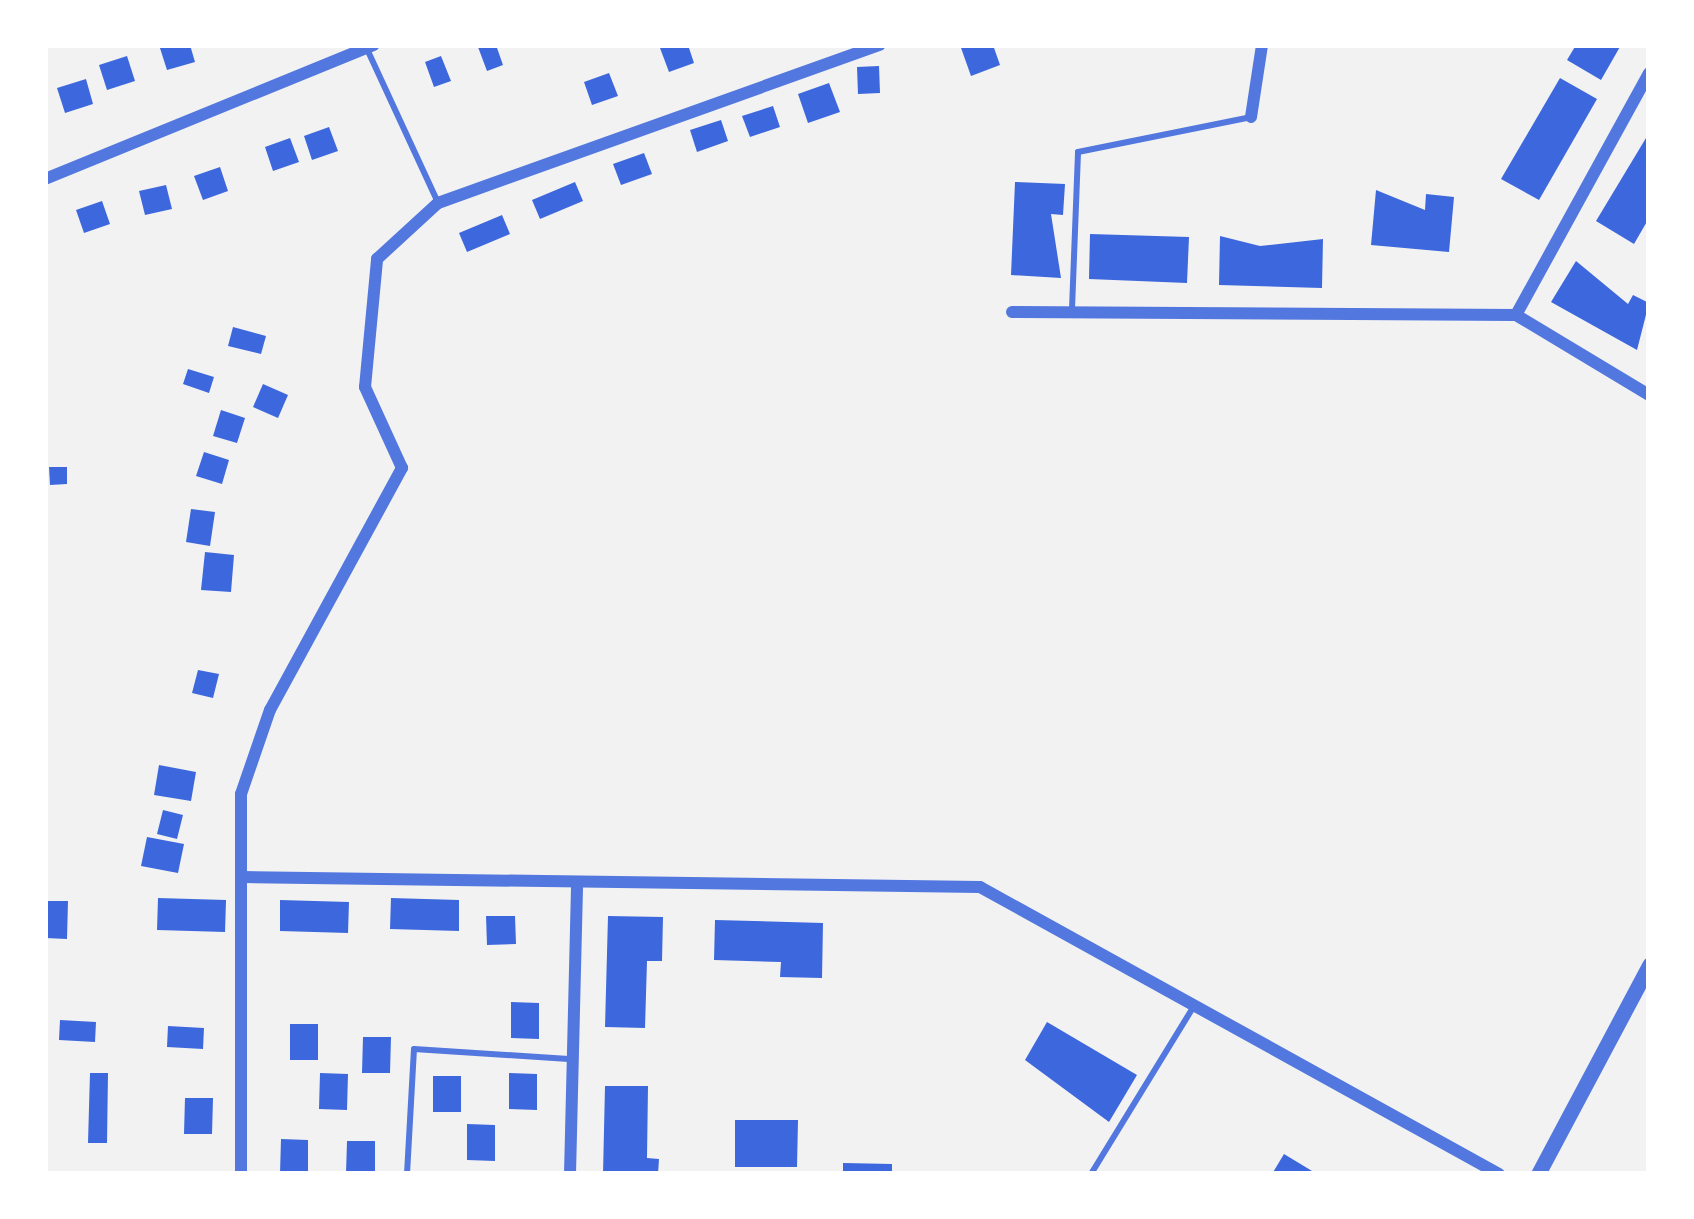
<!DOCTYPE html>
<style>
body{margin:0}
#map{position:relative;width:1694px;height:1219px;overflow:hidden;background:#f2f2f2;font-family:Rubik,sans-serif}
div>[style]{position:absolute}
.building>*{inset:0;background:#3d67dc}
.service>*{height:6px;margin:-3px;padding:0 3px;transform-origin:3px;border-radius:3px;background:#5277de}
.minor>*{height:12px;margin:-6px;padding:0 6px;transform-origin:6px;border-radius:6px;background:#5277de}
.tertiary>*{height:15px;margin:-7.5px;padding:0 7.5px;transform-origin:7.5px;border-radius:7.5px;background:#5277de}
span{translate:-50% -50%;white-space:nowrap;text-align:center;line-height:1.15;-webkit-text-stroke:12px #fff;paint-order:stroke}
.frame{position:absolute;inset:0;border:48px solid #fff;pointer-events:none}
</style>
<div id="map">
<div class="building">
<div style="clip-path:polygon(159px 45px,190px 45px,195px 62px,167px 70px)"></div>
<div style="clip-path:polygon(496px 45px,503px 65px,487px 71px,478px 47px)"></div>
<div style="clip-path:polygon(688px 45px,694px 63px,669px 72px,660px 48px)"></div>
<div style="clip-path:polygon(960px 45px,993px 45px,1000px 65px,971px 76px)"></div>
<div style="clip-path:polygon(1576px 45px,1621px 45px,1601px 80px,1567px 60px)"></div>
<div style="clip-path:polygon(127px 56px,135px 81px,107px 90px,99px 65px)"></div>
<div style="clip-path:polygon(441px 56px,451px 81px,434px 87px,425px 62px)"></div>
<div style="clip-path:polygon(879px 66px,880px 93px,858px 94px,857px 67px)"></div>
<div style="clip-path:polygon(609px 73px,618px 96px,592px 105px,584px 82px)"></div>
<div style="clip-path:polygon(1560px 78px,1597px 99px,1539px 200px,1501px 179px)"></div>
<div style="clip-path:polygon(86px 79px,93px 104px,65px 113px,57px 88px)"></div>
<div style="clip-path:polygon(829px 83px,840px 112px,808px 123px,798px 94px)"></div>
<div style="clip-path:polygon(773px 106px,780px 127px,750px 137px,742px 116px)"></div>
<div style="clip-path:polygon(721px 120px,728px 141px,697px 152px,690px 130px)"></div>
<div style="clip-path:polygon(329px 127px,338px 151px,312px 160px,304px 136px)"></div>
<div style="clip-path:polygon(1649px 133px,1649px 218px,1634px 244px,1596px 221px)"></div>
<div style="clip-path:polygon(290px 138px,299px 162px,273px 171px,265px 147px)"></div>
<div style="clip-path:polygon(644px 153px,652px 174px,621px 185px,613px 164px)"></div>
<div style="clip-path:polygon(220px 167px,228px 191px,203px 200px,194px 176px)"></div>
<div style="clip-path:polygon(575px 182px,583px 201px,540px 219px,532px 200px)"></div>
<div style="clip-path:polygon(1015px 182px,1065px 184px,1063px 215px,1051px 214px,1061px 278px,1011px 275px)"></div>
<div style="clip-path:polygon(166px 185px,172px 209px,145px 215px,139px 191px)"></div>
<div style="clip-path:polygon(1376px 190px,1425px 210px,1426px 194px,1454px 197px,1449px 252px,1371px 245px)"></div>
<div style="clip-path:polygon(102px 201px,110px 224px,84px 233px,76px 210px)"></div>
<div style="clip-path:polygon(502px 215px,510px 234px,467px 252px,459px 233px)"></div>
<div style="clip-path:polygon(1090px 234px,1189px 237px,1187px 283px,1089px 279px)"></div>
<div style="clip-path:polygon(1220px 236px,1260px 246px,1323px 239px,1322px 288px,1219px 285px)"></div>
<div style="clip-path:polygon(1576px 261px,1628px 304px,1633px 295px,1649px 303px,1637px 350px,1551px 302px)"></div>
<div style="clip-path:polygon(233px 327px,266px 336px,261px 354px,228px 346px)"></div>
<div style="clip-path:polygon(188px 369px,214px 377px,209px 393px,183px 384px)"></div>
<div style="clip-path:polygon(263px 384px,288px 395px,278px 418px,253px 407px)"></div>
<div style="clip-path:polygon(221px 410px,245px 418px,237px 443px,213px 436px)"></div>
<div style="clip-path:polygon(204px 452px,229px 460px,222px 484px,196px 476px)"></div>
<div style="clip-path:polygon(49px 467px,67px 467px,67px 484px,50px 485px)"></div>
<div style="clip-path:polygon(191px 509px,215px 512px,210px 546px,186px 542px)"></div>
<div style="clip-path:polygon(205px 552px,234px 555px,231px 592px,201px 590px)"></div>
<div style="clip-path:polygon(198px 670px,219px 674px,213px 698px,192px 693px)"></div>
<div style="clip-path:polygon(159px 765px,196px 772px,191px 801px,154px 795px)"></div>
<div style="clip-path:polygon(163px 810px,183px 815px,177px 839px,157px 834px)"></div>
<div style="clip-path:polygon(147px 837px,184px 844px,178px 873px,141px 866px)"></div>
<div style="clip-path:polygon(158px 898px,226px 900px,225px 932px,157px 930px)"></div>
<div style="clip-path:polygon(391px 898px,459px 900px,459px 931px,390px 929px)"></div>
<div style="clip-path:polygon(280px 900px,349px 902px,348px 933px,280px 931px)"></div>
<div style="clip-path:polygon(45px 901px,68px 901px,67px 939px,45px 938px)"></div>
<div style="clip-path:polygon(486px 916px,515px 916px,516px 944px,487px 945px)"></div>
<div style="clip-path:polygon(608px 916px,663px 917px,662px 961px,647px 961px,645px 1028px,605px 1027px)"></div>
<div style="clip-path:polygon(715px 920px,823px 923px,822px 978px,780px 977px,781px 962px,714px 960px)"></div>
<div style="clip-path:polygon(511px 1002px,539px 1003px,539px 1039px,511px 1038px)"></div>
<div style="clip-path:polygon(60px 1020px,96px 1022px,95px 1042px,59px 1040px)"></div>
<div style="clip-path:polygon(1047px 1022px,1137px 1075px,1109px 1122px,1025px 1060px)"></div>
<div style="clip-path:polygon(290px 1024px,318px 1024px,318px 1060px,290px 1060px)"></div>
<div style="clip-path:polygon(168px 1026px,204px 1028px,203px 1049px,167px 1047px)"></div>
<div style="clip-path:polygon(363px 1037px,391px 1037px,390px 1073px,362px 1073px)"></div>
<div style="clip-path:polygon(90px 1073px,108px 1073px,107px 1143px,88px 1143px)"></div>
<div style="clip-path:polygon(320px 1073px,348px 1074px,347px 1110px,319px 1109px)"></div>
<div style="clip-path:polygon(509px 1073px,537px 1074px,537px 1110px,509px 1109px)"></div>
<div style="clip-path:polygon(433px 1076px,461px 1076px,461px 1112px,433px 1112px)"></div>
<div style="clip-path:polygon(605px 1086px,648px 1086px,647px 1158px,659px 1159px,658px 1174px,603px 1174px)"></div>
<div style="clip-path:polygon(185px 1098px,213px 1098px,212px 1134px,184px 1134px)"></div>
<div style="clip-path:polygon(735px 1120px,798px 1120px,797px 1167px,735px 1167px)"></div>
<div style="clip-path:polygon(467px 1124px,495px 1125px,495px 1161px,467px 1160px)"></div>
<div style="clip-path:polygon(281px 1139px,308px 1140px,308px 1174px,280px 1174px)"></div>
<div style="clip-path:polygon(347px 1141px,375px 1141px,375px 1174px,346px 1174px)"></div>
<div style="clip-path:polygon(1284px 1154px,1317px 1174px,1272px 1174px)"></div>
<div style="clip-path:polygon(843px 1163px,892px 1164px,892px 1174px,843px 1174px)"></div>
</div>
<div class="service">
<div style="left:367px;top:49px;width:170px;rotate:65.2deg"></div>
<div style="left:1072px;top:309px;width:157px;rotate:-87.8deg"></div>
<div style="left:1078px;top:152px;width:177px;rotate:-11.4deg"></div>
<div style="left:407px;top:1174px;width:125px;rotate:-86.8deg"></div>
<div style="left:414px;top:1049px;width:155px;rotate:3.7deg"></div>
<div style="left:1091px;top:1174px;width:197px;rotate:-58.5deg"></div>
</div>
<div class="minor">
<div style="left:1251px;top:117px;width:73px;rotate:-81.3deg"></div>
<div style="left:45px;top:179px;width:355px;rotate:-22.2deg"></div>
<div style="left:1012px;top:312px;width:504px;rotate:0.34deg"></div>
<div style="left:1516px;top:315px;width:155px;rotate:31deg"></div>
<div style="left:1516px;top:315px;width:276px;rotate:-61.2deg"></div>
<div style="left:243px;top:877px;width:737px;rotate:0.78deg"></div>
<div style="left:980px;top:887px;width:593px;rotate:28.94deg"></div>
<div style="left:241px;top:1174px;width:380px;rotate:-90deg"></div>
<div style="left:241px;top:794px;width:89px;rotate:-71deg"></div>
<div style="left:270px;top:710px;width:276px;rotate:-61.4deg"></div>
<div style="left:402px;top:468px;width:89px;rotate:-114.6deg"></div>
<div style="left:365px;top:387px;width:129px;rotate:-84.6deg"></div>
<div style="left:377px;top:259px;width:83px;rotate:-42.6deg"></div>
<div style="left:438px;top:203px;width:469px;rotate:-19.7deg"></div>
<div style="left:570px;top:1174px;width:292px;rotate:-88.6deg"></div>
</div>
<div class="tertiary">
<div style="left:1538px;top:1174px;width:237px;rotate:-62deg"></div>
</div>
<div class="frame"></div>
</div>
